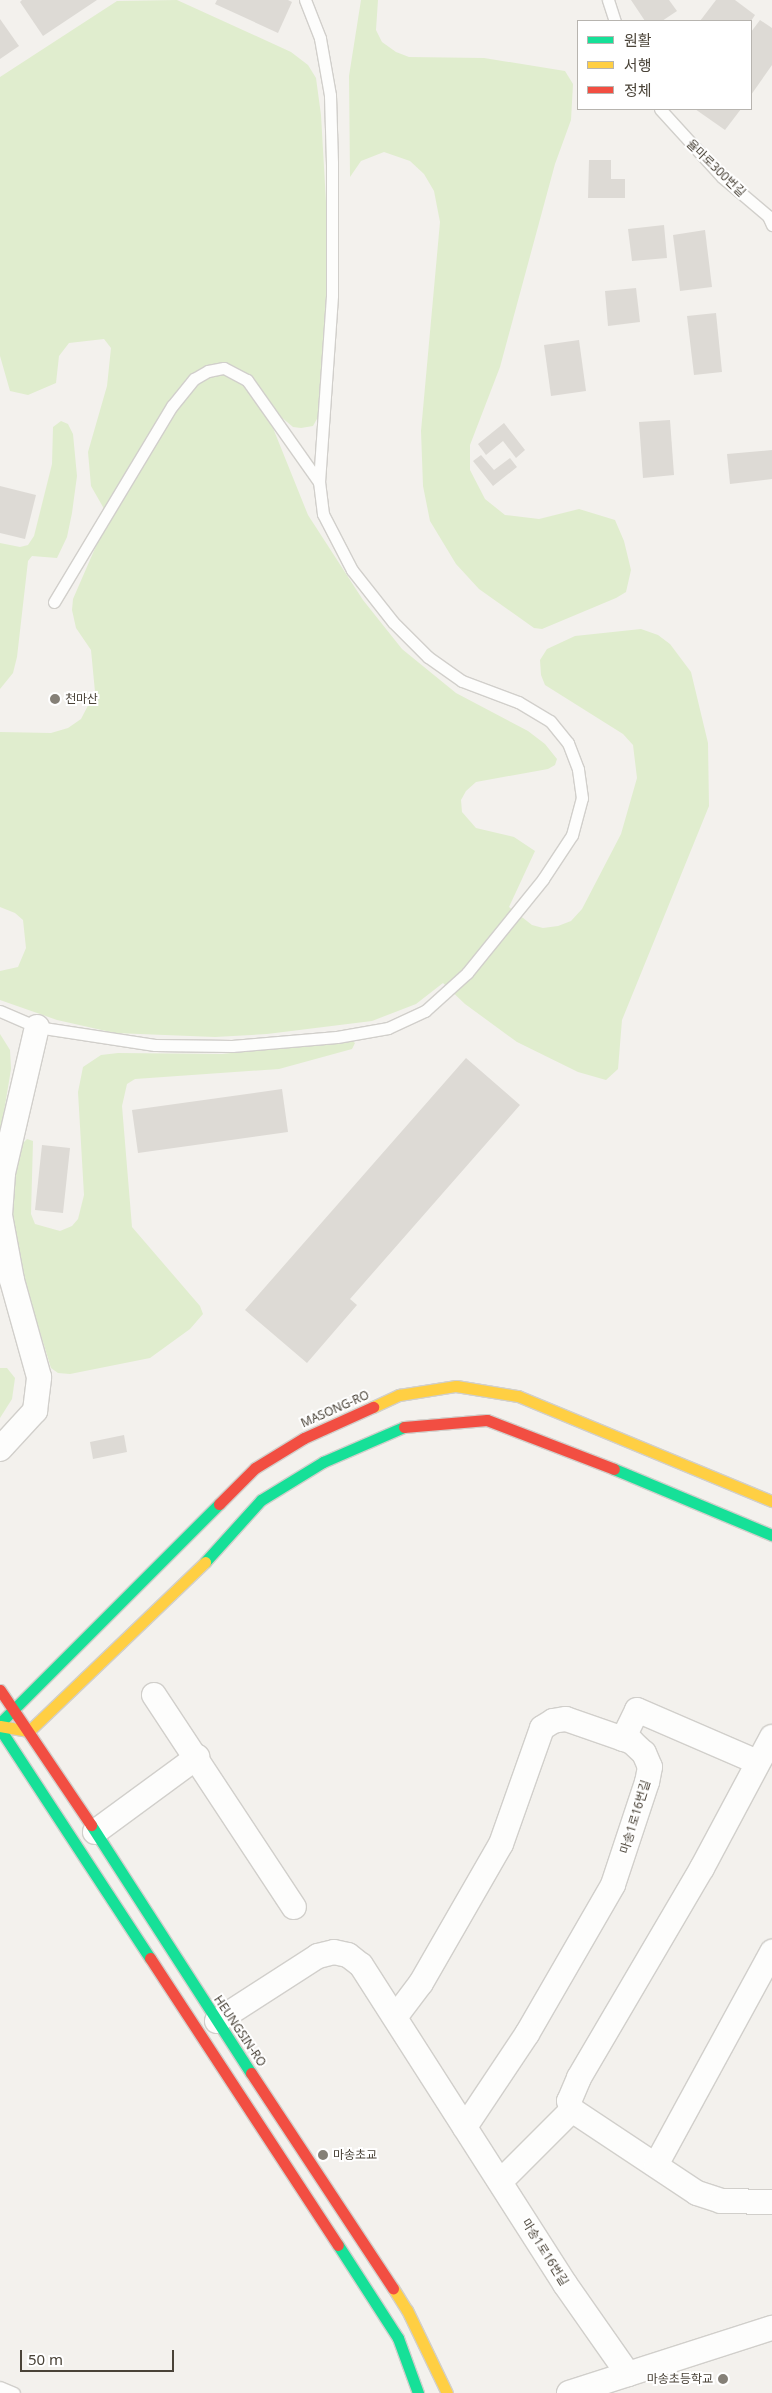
<!DOCTYPE html>
<meta charset="utf-8">
<style>
body{margin:0}
#map{position:relative;width:772px;height:2393px;overflow:hidden;background:#f3f1ed;font-family:"Noto Sans","Noto Sans KR",sans-serif}
div>[style]{position:absolute}
.green>*{inset:0;background:#e0edce}
.building>*{inset:0;background:#dddad5}
.roads{filter:drop-shadow(1px 0 #d1cfcb) drop-shadow(-1px 0 #d1cfcb) drop-shadow(0 1px #d1cfcb) drop-shadow(0 -1px #d1cfcb)}
.lane>*{height:11px;margin:-5.5px;padding:0 5.5px;transform-origin:5.5px;border-radius:5.5px;background:#fdfdfc}
.street>*{height:24px;margin:-12px;padding:0 12px;transform-origin:12px;border-radius:12px;background:#fdfdfc}
.fast>*{height:11px;margin:-5.5px;padding:0 5.5px;transform-origin:5.5px;border-radius:5.5px;background:#16e098}
.slow>*{height:11px;margin:-5.5px;padding:0 5.5px;transform-origin:5.5px;border-radius:5.5px;background:#ffcf43}
.jam>*{height:11px;margin:-5.5px;padding:0 5.5px;transform-origin:5.5px;border-radius:5.5px;background:#f24e42}
.dots>*{width:14px;height:14px;translate:-50% -50%;box-sizing:border-box;border:2px solid #fff;border-radius:50%}
span{translate:-50% -50%;white-space:nowrap;text-align:center;line-height:1.15;-webkit-text-stroke:4px #fff;paint-order:stroke}
.street-label{font-size:12px;color:#4a4338}
.poi-label{font-size:12px;color:#4a4338}
.left{translate:0 -50%;text-align:left}
.right{translate:-100% -50%;text-align:right}
.legend{position:absolute;left:577px;top:20px;width:175px;height:90px;box-sizing:border-box;background:#fff;border:1px solid #b7b4af;margin:0;padding:6px 9px;list-style:none;font-size:15px;color:#4a4338}
.legend li{display:flex;align-items:center;gap:10px;height:25px}
.legend b{width:25px;border:1px solid #b7b4af}
.scale{position:absolute;left:20px;top:2350px;width:154px;height:22px;box-sizing:border-box;border:2px solid #4a4338;border-top:0;padding-left:6px;font-size:15px;line-height:18px;white-space:nowrap;color:#4a4338;-webkit-text-stroke:4px #fff;paint-order:stroke}
</style>
<div id="map">
<div class="green">
<div style="clip-path:polygon(177px 0,291px 52px,308px 65px,316px 78px,321px 115px,326px 202px,327px 283px,318px 417px,313px 426px,301px 428px,293px 427px,274px 411px,271px 423px,308px 515px,363px 600px,402px 649px,456px 693px,528px 731px,545px 744px,557px 759px,555px 765px,548px 769px,476px 782px,466px 791px,461px 800px,462px 812px,476px 828px,514px 837px,535px 851px,509px 907px,532px 925px,543px 928px,558px 926px,571px 921px,582px 909px,621px 834px,637px 778px,633px 745px,623px 734px,545px 685px,541px 675px,540px 660px,547px 649px,575px 636px,641px 629px,658px 635px,670px 644px,691px 672px,708px 743px,709px 806px,622px 1020px,618px 1069px,606px 1080px,578px 1072px,517px 1042px,465px 1004px,443px 983px,416px 1004px,372px 1021px,267px 1034px,215px 1037px,115px 1033px,57px 1020px,0 1000px,0 971px,18px 967px,26px 948px,23px 920px,15px 913px,0 907px,0 732px,51px 733px,68px 728px,81px 719px,95px 692px,91px 650px,76px 628px,72px 610px,73px 599px,106px 523px,103px 507px,91px 486px,88px 452px,107px 386px,111px 348px,104px 339px,69px 343px,59px 356px,56px 383px,28px 395px,10px 391px,0 356px,0 77px,117px 1px)"></div>
<div style="clip-path:polygon(361px 0,378px 0,376px 30px,382px 42px,396px 52px,409px 57px,484px 58px,565px 71px,573px 84px,571px 120px,555px 164px,500px 367px,470px 445px,470px 470px,485px 499px,505px 515px,539px 519px,579px 509px,615px 520px,624px 541px,631px 570px,626px 592px,616px 598px,542px 629px,534px 628px,479px 589px,456px 564px,430px 521px,423px 486px,421px 431px,440px 222px,434px 191px,424px 174px,410px 161px,384px 152px,361px 161px,350px 177px,349px 76px)"></div>
<div style="clip-path:polygon(61px 421px,68px 424px,73px 434px,77px 476px,72px 513px,67px 537px,57px 558px,32px 556px,28px 561px,17px 657px,13px 673px,0 689px,0 543px,20px 547px,28px 545px,34px 536px,52px 464px,53px 427px)"></div>
<div style="clip-path:polygon(0 1034px,10px 1050px,11px 1069px,0 1136px)"></div>
<div style="clip-path:polygon(351px 1040px,355px 1043px,352px 1049px,279px 1069px,135px 1079px,127px 1084px,122px 1106px,132px 1227px,200px 1306px,203px 1314px,190px 1329px,150px 1358px,70px 1374px,58px 1373px,51px 1368px,18px 1261px,10px 1215px,12px 1193px,22px 1144px,27px 1139px,33px 1141px,31px 1214px,35px 1224px,60px 1231px,72px 1226px,78px 1219px,84px 1195px,78px 1092px,83px 1067px,101px 1055px,118px 1053px,222px 1054px)"></div>
<div style="clip-path:polygon(0 1368px,7px 1368px,15px 1378px,12px 1399px,0 1418px)"></div>
</div>
<div class="building">
<div style="clip-path:polygon(22px 0,97px 0,43px 36px,20px 2px)"></div>
<div style="clip-path:polygon(217px 0,288px 0,292px 2px,278px 33px,215px 4px)"></div>
<div style="clip-path:polygon(631px 0,669px 0,677px 11px,662px 21px,645px 21px)"></div>
<div style="clip-path:polygon(716px 0,735px 0,755px 15px,751px 21px,700px 21px)"></div>
<div style="clip-path:polygon(0 19px,19px 46px,0 59px)"></div>
<div style="clip-path:polygon(760px 20px,772px 28px,772px 65px,751px 95px,751px 32px)"></div>
<div style="clip-path:polygon(695px 109px,741px 109px,725px 130px)"></div>
<div style="clip-path:polygon(589px 160px,611px 160px,611px 179px,625px 179px,625px 198px,588px 198px)"></div>
<div style="clip-path:polygon(664px 225px,667px 258px,632px 261px,628px 229px)"></div>
<div style="clip-path:polygon(705px 230px,712px 287px,680px 291px,673px 235px)"></div>
<div style="clip-path:polygon(636px 288px,640px 322px,608px 326px,605px 291px)"></div>
<div style="clip-path:polygon(716px 313px,722px 372px,694px 375px,687px 316px)"></div>
<div style="clip-path:polygon(579px 340px,586px 391px,551px 396px,544px 345px)"></div>
<div style="clip-path:polygon(670px 420px,674px 475px,643px 478px,639px 422px)"></div>
<div style="clip-path:polygon(504px 423px,525px 450px,516px 458px,503px 441px,486px 455px,478px 444px)"></div>
<div style="clip-path:polygon(772px 450px,772px 479px,730px 484px,727px 454px)"></div>
<div style="clip-path:polygon(481px 455px,494px 470px,510px 458px,517px 467px,493px 486px,473px 461px)"></div>
<div style="clip-path:polygon(0 486px,36px 495px,25px 539px,0 533px)"></div>
<div style="clip-path:polygon(466px 1058px,520px 1105px,350px 1299px,357px 1305px,307px 1363px,245px 1310px)"></div>
<div style="clip-path:polygon(282px 1089px,288px 1132px,138px 1153px,132px 1110px)"></div>
<div style="clip-path:polygon(42px 1145px,70px 1148px,63px 1213px,35px 1210px)"></div>
<div style="clip-path:polygon(124px 1435px,127px 1452px,93px 1459px,90px 1442px)"></div>
</div>
<div class="roads">
<div class="lane">
<div style="left:608px;top:0;width:22px;rotate:72deg"></div>
<div style="left:660px;top:109px;width:92px;rotate:47.6deg"></div>
<div style="left:722px;top:177px;width:60px;rotate:40.3deg"></div>
<div style="left:768px;top:216px;width:10px;rotate:66deg"></div>
<div style="left:54px;top:602px;width:229px;rotate:-59deg"></div>
<div style="left:172px;top:406px;width:35px;rotate:-51deg"></div>
<div style="left:194px;top:379px;width:16px;rotate:-30deg"></div>
<div style="left:208px;top:371px;width:16px;rotate:-11deg"></div>
<div style="left:224px;top:368px;width:26px;rotate:28deg"></div>
<div style="left:247px;top:380px;width:125px;rotate:54.8deg"></div>
<div style="left:0;top:1011px;width:40px;rotate:23.4deg"></div>
<div style="left:37px;top:1027px;width:119px;rotate:8.7deg"></div>
<div style="left:155px;top:1045px;width:77px;rotate:0.7deg"></div>
<div style="left:232px;top:1046px;width:105px;rotate:-4.9deg"></div>
<div style="left:337px;top:1037px;width:52px;rotate:-10deg"></div>
<div style="left:388px;top:1028px;width:41px;rotate:-24.7deg"></div>
<div style="left:425px;top:1011px;width:57px;rotate:-42.1deg"></div>
<div style="left:467px;top:973px;width:121px;rotate:-51deg"></div>
<div style="left:543px;top:879px;width:53px;rotate:-56.6deg"></div>
<div style="left:572px;top:835px;width:38px;rotate:-75deg"></div>
<div style="left:582px;top:798px;width:29px;rotate:-98deg"></div>
<div style="left:578px;top:769px;width:28px;rotate:-111deg"></div>
<div style="left:568px;top:743px;width:28px;rotate:-129deg"></div>
<div style="left:550px;top:721px;width:37px;rotate:-149deg"></div>
<div style="left:518px;top:702px;width:60px;rotate:-159.4deg"></div>
<div style="left:462px;top:681px;width:42px;rotate:-144.8deg"></div>
<div style="left:428px;top:657px;width:49px;rotate:-135deg"></div>
<div style="left:393px;top:622px;width:66px;rotate:-128.3deg"></div>
<div style="left:352px;top:570px;width:63px;rotate:-117.4deg"></div>
<div style="left:323px;top:514px;width:32px;rotate:-97deg"></div>
<div style="left:319px;top:482px;width:187px;rotate:-86deg"></div>
<div style="left:332px;top:295px;width:132px;rotate:-90deg"></div>
<div style="left:332px;top:163px;width:68px;rotate:-91.7deg"></div>
<div style="left:330px;top:95px;width:58px;rotate:-100deg"></div>
<div style="left:320px;top:38px;width:41px;rotate:-111.5deg"></div>
<div style="left:0;top:2387px;width:15px;rotate:23deg"></div>
</div>
<div class="street">
<div style="left:0;top:1449px;width:52px;rotate:-47.4deg"></div>
<div style="left:35px;top:1411px;width:34px;rotate:-83deg"></div>
<div style="left:39px;top:1377px;width:101px;rotate:-105.6deg"></div>
<div style="left:12px;top:1280px;width:66px;rotate:-100.5deg"></div>
<div style="left:0;top:1215px;width:42px;rotate:-85.9deg"></div>
<div style="left:3px;top:1173px;width:150px;rotate:-76.9deg"></div>
<div style="left:154px;top:1695px;width:254px;rotate:56.6deg"></div>
<div style="left:772px;top:1737px;width:149px;rotate:118.1deg"></div>
<div style="left:702px;top:1868px;width:243px;rotate:120.4deg"></div>
<div style="left:579px;top:2078px;width:25px;rotate:113deg"></div>
<div style="left:569px;top:2101px;width:9px;rotate:72deg"></div>
<div style="left:572px;top:2110px;width:150px;rotate:33.6deg"></div>
<div style="left:697px;top:2193px;width:25px;rotate:18deg"></div>
<div style="left:721px;top:2201px;width:51px;rotate:1.1deg"></div>
<div style="left:623px;top:1739px;width:32px;rotate:-64deg"></div>
<div style="left:637px;top:1710px;width:131px;rotate:23.4deg"></div>
<div style="left:95px;top:1832px;width:127px;rotate:-36.3deg"></div>
<div style="left:396px;top:2016px;width:41px;rotate:-52.9deg"></div>
<div style="left:421px;top:1983px;width:160px;rotate:-60.1deg"></div>
<div style="left:501px;top:1844px;width:123px;rotate:-70.5deg"></div>
<div style="left:542px;top:1728px;width:13px;rotate:-32deg"></div>
<div style="left:553px;top:1721px;width:13px;rotate:-9deg"></div>
<div style="left:566px;top:1719px;width:70px;rotate:19.2deg"></div>
<div style="left:632px;top:1742px;width:16px;rotate:43deg"></div>
<div style="left:644px;top:1753px;width:15px;rotate:67deg"></div>
<div style="left:650px;top:1767px;width:15px;rotate:101deg"></div>
<div style="left:647px;top:1782px;width:108px;rotate:108.3deg"></div>
<div style="left:613px;top:1885px;width:172px;rotate:120deg"></div>
<div style="left:527px;top:2034px;width:112px;rotate:123.7deg"></div>
<div style="left:217px;top:2021px;width:120px;rotate:-32.8deg"></div>
<div style="left:318px;top:1956px;width:16px;rotate:-14deg"></div>
<div style="left:334px;top:1952px;width:14px;rotate:12deg"></div>
<div style="left:348px;top:1955px;width:16px;rotate:38deg"></div>
<div style="left:361px;top:1965px;width:379px;rotate:57.4deg"></div>
<div style="left:565px;top:2284px;width:110px;rotate:55deg"></div>
<div style="left:656px;top:2165px;width:243px;rotate:-61.4deg"></div>
<div style="left:501px;top:2181px;width:100px;rotate:-45deg"></div>
<div style="left:569px;top:2393px;width:213px;rotate:-17.8deg"></div>
</div>
<div class="fast">
<div style="left:614px;top:1469px;width:171px;rotate:22.7deg"></div>
<div style="left:205px;top:1562px;width:84px;rotate:-47.9deg"></div>
<div style="left:261px;top:1500px;width:73px;rotate:-31.5deg"></div>
<div style="left:323px;top:1462px;width:88px;rotate:-23.4deg"></div>
<div style="left:0;top:1723px;width:310px;rotate:-45deg"></div>
<div style="left:0;top:1729px;width:274px;rotate:56.8deg"></div>
<div style="left:91px;top:1825px;width:295px;rotate:57.2deg"></div>
<div style="left:338px;top:2245px;width:111px;rotate:57.2deg"></div>
<div style="left:398px;top:2338px;width:59px;rotate:70deg"></div>
</div>
<div class="slow">
<div style="left:373px;top:1407px;width:29px;rotate:-25deg"></div>
<div style="left:399px;top:1395px;width:58px;rotate:-9deg"></div>
<div style="left:456px;top:1386px;width:63px;rotate:9.2deg"></div>
<div style="left:518px;top:1396px;width:275px;rotate:22.5deg"></div>
<div style="left:0;top:1726px;width:29px;rotate:10deg"></div>
<div style="left:29px;top:1731px;width:244px;rotate:-43.8deg"></div>
<div style="left:393px;top:2288px;width:26px;rotate:58deg"></div>
<div style="left:407px;top:2310px;width:92px;rotate:64.3deg"></div>
</div>
<div class="jam">
<div style="left:404px;top:1427px;width:83px;rotate:-4.8deg"></div>
<div style="left:487px;top:1420px;width:136px;rotate:21.1deg"></div>
<div style="left:219px;top:1504px;width:51px;rotate:-45deg"></div>
<div style="left:255px;top:1468px;width:57px;rotate:-31.5deg"></div>
<div style="left:304px;top:1438px;width:76px;rotate:-24.2deg"></div>
<div style="left:0;top:1690px;width:163px;rotate:56deg"></div>
<div style="left:150px;top:1958px;width:343px;rotate:56.8deg"></div>
<div style="left:251px;top:2073px;width:258px;rotate:56.6deg"></div>
</div>
</div>
<div class="dots">
<div style="left:55px;top:699px;background:#858077"></div>
<div style="left:323px;top:2155px;background:#858077"></div>
<div style="left:723px;top:2379px;background:#858077"></div>
</div>
<div class="street-label">
<span style="left:716px;top:168px;rotate:44deg">율마로300번길</span>
<span style="left:335px;top:1409px;rotate:-24deg">MASONG-RO</span>
<span style="left:635px;top:1817px;rotate:-73deg">마송1로16번길</span>
<span style="left:240px;top:2031px;rotate:56deg">HEUNGSIN-RO</span>
<span style="left:545px;top:2252px;rotate:58deg">마송1로16번길</span>
</div>
<div class="poi-label">
<span class="left" style="left:65px;top:699px">천마산</span>
<span class="left" style="left:333px;top:2155px">마송초교</span>
<span class="right" style="left:713px;top:2379px">마송초등학교</span>
</div>
<ul class="legend">
<li><b style="height:6px;background:#16e098"></b>원활</li>
<li><b style="height:6px;background:#ffcf43"></b>서행</li>
<li><b style="height:6px;background:#f24e42"></b>정체</li>
</ul>
<div class="scale">50 m</div>
</div>
